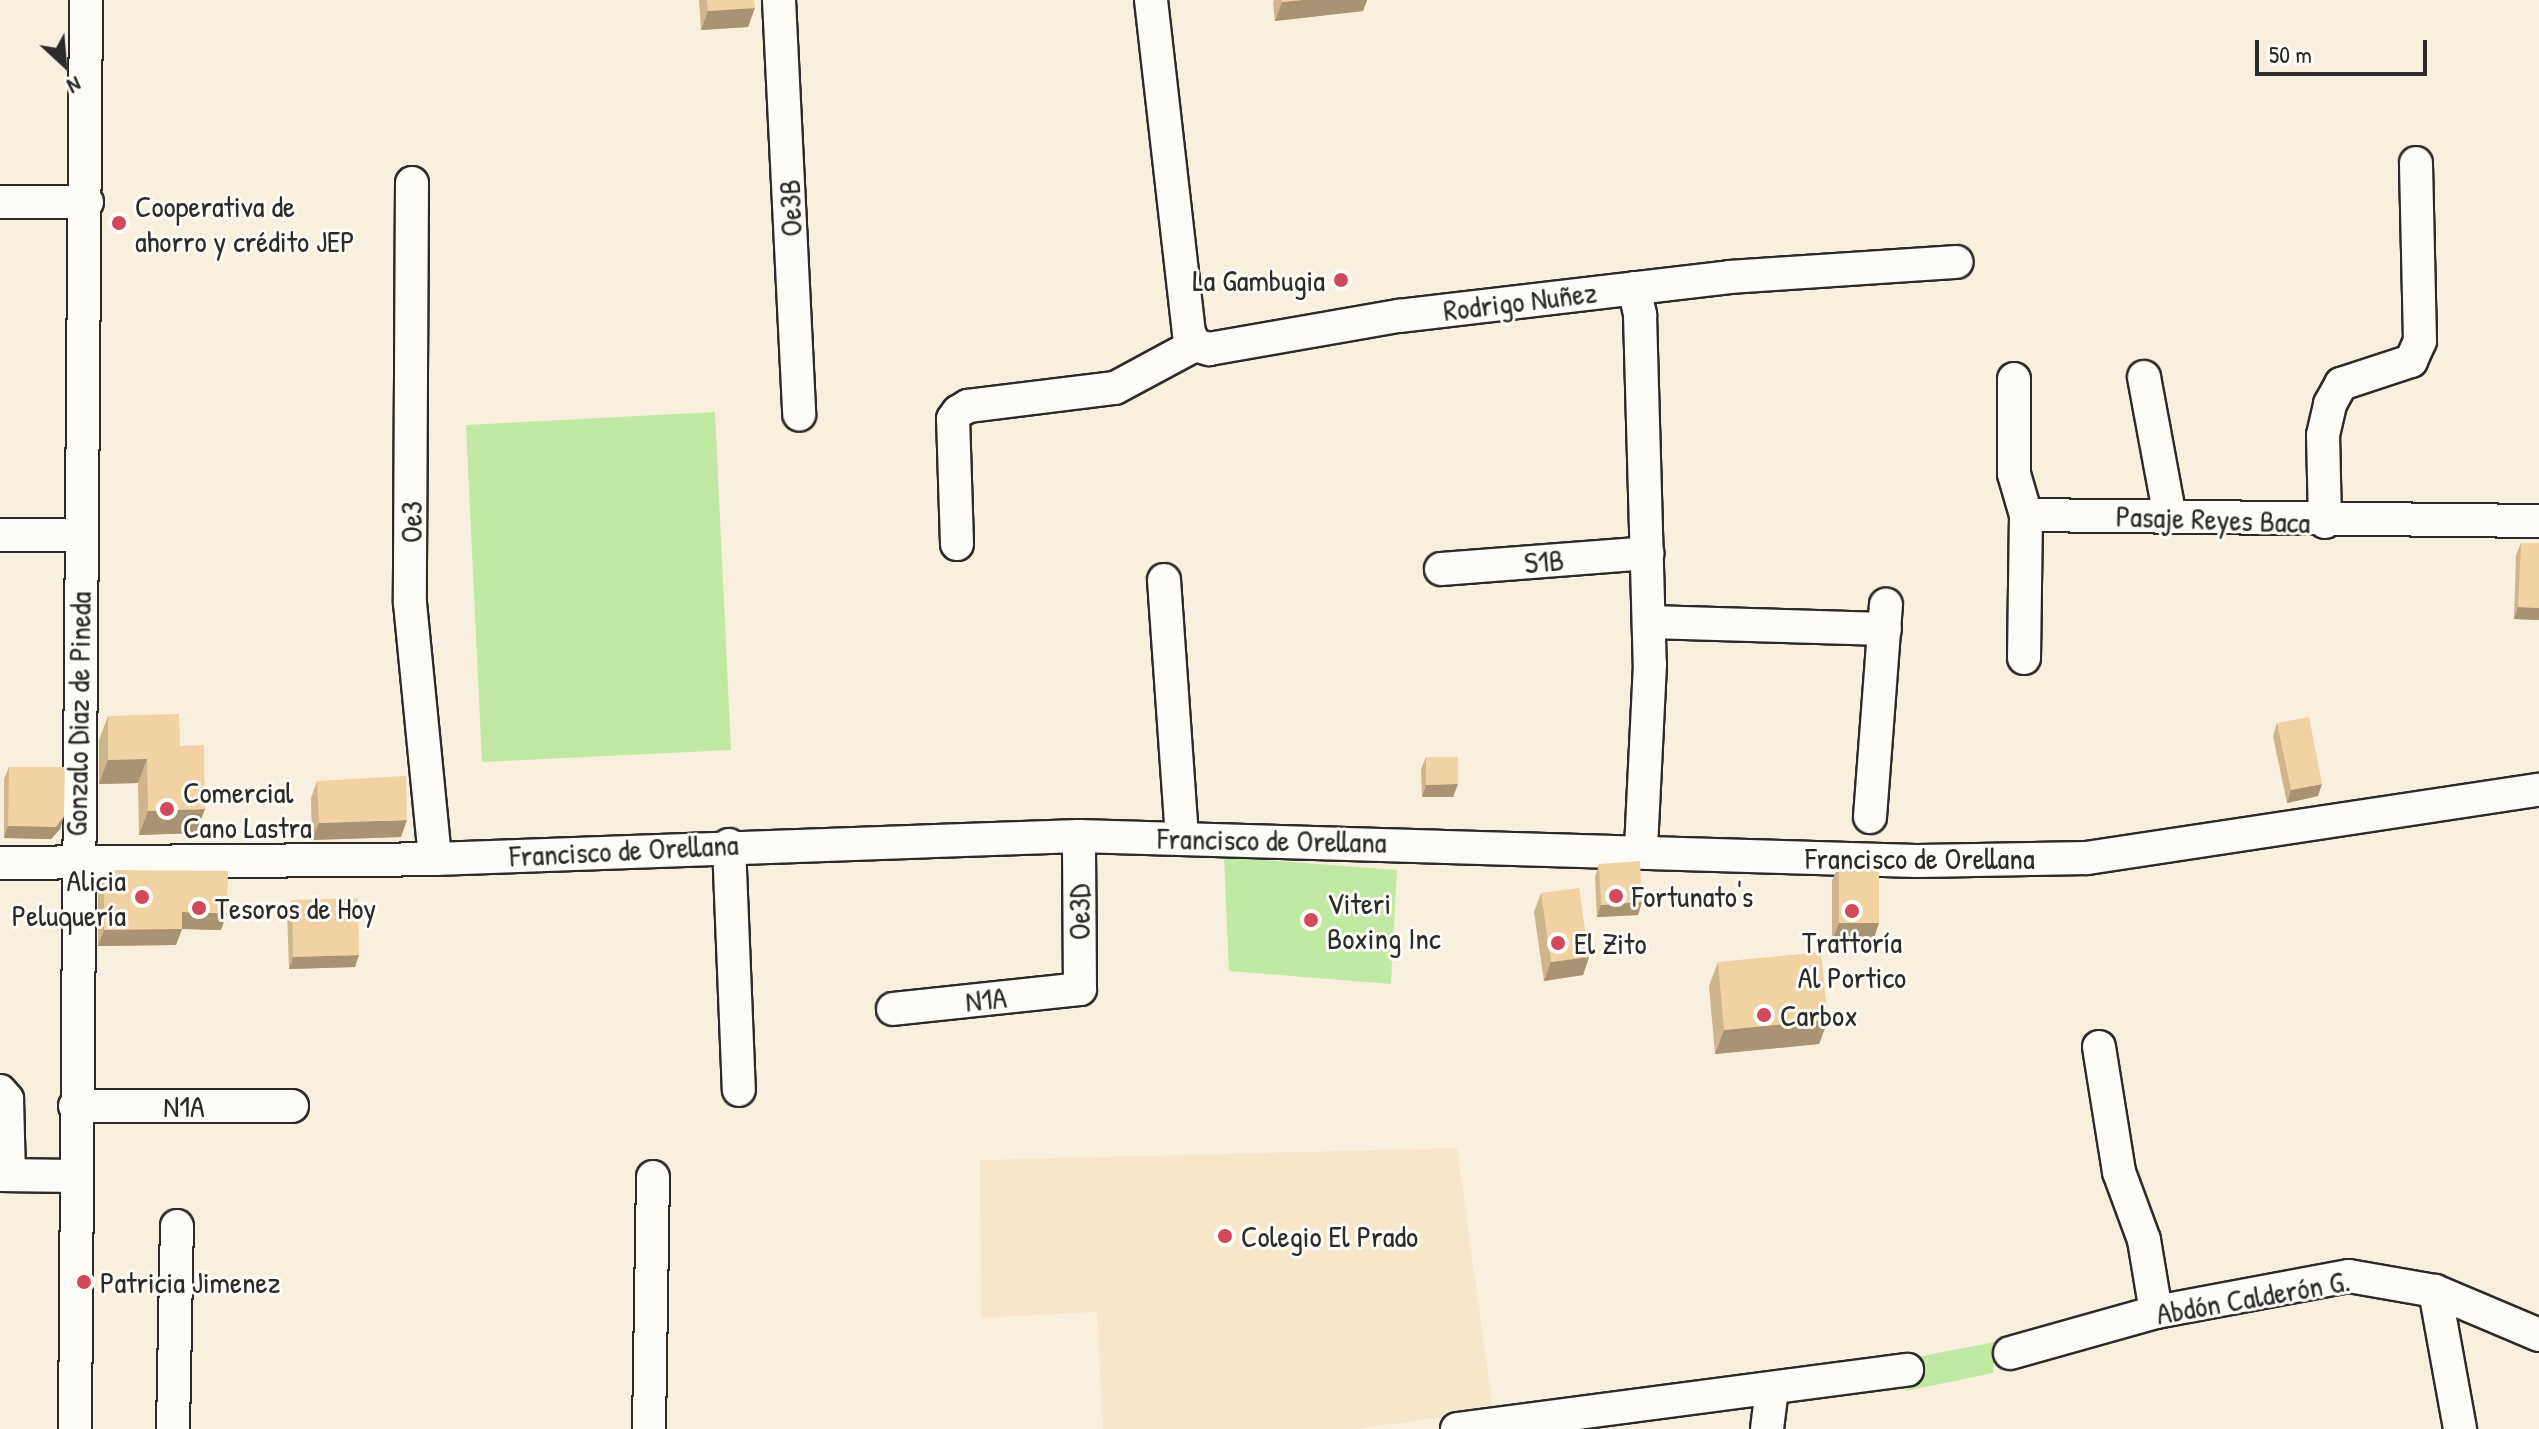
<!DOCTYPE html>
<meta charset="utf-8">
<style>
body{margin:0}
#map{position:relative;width:2539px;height:1429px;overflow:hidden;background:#f9efde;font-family:"Patrick Hand",sans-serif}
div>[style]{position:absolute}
.built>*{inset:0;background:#f6e6cc}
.green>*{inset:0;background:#c2e9a3}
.roads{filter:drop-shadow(2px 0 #2b2b2b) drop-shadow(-2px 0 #2b2b2b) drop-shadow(0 2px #2b2b2b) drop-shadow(0 -2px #2b2b2b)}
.minor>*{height:32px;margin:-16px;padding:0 16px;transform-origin:16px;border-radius:16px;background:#fdfcf7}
.wall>*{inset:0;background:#ceb58c}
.shaded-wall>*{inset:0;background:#a89372}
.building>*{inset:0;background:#f0d2a3}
.dots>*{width:22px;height:22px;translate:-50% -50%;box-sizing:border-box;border:4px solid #fdfcf7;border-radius:50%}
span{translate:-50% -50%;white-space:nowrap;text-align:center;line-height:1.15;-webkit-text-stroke:6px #fdfcf7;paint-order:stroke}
.poi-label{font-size:30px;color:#2b2b2b}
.left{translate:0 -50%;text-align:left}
.right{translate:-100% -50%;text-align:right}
.street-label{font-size:30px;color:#2b2b2b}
.north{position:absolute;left:24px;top:24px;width:80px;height:80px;-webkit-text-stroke:6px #fdfcf7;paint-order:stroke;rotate:154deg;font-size:22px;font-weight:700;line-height:32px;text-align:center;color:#2b2b2b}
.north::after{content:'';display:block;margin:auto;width:28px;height:36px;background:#2b2b2b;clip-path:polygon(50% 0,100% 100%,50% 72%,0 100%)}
.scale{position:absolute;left:2255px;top:40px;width:172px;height:36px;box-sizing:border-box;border:4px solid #2b2b2b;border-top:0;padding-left:10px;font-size:24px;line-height:28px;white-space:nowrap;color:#2b2b2b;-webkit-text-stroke:6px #fdfcf7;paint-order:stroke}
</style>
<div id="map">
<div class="built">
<div style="clip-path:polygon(1457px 1148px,1493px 1410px,1356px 1429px,1103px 1429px,1097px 1312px,981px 1318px,980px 1160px)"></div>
</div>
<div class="green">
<div style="clip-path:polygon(715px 412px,731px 750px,482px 762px,466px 425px)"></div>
<div style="clip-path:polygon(1224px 857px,1397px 870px,1391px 984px,1229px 971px)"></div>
<div style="clip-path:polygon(1995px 1342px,1993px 1373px,1906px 1391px,1906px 1359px)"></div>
</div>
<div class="roads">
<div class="minor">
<div style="left:779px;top:0;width:415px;rotate:87.2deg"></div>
<div style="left:1151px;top:0;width:335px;rotate:83.5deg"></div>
<div style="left:1189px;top:333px;width:13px;rotate:63deg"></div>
<div style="left:1195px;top:345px;width:15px;rotate:16deg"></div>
<div style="left:1209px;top:349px;width:193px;rotate:-9.9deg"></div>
<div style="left:1399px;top:316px;width:333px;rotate:-6.7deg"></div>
<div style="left:1730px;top:277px;width:227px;rotate:-3.8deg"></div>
<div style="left:412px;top:183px;width:420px;rotate:90.3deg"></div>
<div style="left:410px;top:603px;width:257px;rotate:84.4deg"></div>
<div style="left:0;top:202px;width:87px"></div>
<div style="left:1634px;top:288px;width:28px;rotate:77deg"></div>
<div style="left:1640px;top:315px;width:349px;rotate:88.4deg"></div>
<div style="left:1650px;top:664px;width:187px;rotate:92.8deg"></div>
<div style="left:2144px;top:377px;width:142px;rotate:79.5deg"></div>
<div style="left:2014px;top:379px;width:95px;rotate:90deg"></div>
<div style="left:2014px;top:474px;width:43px;rotate:73.7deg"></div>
<div style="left:2026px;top:515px;width:513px;rotate:0.67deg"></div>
<div style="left:2325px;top:522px;width:87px;rotate:-91.3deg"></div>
<div style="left:2323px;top:435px;width:32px;rotate:-77deg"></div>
<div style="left:2330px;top:404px;width:23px;rotate:-61deg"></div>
<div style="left:2341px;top:384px;width:74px;rotate:-18.2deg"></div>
<div style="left:2411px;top:361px;width:22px;rotate:-66deg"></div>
<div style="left:2420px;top:341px;width:178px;rotate:-91.3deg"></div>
<div style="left:0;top:535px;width:80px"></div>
<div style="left:957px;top:544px;width:125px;rotate:-91.8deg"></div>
<div style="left:953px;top:419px;width:9px;rotate:-54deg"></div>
<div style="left:958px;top:412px;width:12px;rotate:-31deg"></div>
<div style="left:968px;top:406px;width:148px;rotate:-7deg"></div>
<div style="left:1115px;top:388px;width:91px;rotate:-28.3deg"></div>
<div style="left:1441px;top:569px;width:207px;rotate:-4.4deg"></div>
<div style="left:1164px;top:580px;width:258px;rotate:86deg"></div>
<div style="left:1649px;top:622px;width:236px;rotate:1.7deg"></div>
<div style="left:2024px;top:658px;width:143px;rotate:-89.2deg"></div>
<div style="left:1870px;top:817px;width:213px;rotate:-85.7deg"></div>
<div style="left:729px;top:845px;width:245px;rotate:87.7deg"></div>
<div style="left:0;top:863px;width:435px;rotate:-0.5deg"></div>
<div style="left:435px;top:859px;width:644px;rotate:-2.05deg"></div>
<div style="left:1079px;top:836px;width:838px;rotate:1.71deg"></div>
<div style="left:1917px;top:861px;width:170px;rotate:-1deg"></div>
<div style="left:2087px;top:858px;width:457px;rotate:-8.6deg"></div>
<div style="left:893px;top:1009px;width:188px;rotate:-6.1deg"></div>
<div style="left:1080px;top:989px;width:153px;rotate:-90.4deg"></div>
<div style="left:2099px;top:1047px;width:127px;rotate:80.9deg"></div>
<div style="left:2119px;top:1172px;width:72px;rotate:69.8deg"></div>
<div style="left:2144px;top:1240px;width:73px;rotate:80.5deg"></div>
<div style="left:0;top:1091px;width:11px;rotate:49deg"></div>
<div style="left:7px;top:1099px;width:76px;rotate:88.5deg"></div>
<div style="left:75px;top:1106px;width:217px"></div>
<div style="left:0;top:1175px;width:75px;rotate:0.8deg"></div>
<div style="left:2435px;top:1291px;width:140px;rotate:79.7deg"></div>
<div style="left:2010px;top:1353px;width:152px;rotate:-15.7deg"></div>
<div style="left:2156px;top:1312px;width:196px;rotate:-10.6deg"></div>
<div style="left:2349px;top:1276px;width:87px;rotate:9.9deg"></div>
<div style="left:2435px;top:1291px;width:113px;rotate:22.9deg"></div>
<div style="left:75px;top:1429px;width:1429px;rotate:-89.56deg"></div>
<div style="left:173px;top:1429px;width:203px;rotate:-88.9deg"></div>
<div style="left:649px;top:1429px;width:252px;rotate:-89.1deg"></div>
<div style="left:1457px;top:1429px;width:454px;rotate:-7.5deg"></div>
<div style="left:1767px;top:1429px;width:40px;rotate:-82.9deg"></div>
</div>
</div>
<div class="wall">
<div style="clip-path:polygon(699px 0,754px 0,748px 27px,701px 30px)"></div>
<div style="clip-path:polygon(1274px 0,1367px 0,1363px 11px,1275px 21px,1273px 3px)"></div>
<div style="clip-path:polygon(2521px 543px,2539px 620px,2514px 619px,2516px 555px)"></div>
<div style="clip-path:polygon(108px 716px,180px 746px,196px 833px,139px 835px,138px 783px,99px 784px,99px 740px)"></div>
<div style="clip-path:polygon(2277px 723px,2318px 796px,2287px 803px,2273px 736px)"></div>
<div style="clip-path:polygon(1426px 757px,1458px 784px,1453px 797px,1422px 797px,1421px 769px)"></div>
<div style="clip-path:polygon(9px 767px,64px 816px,60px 829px,51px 839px,4px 838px,4px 779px)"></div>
<div style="clip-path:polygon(317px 781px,401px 837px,312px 840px,311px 798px)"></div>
<div style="clip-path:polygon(1839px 863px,1873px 941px,1832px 941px,1832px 881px)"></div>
<div style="clip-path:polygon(1599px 864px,1638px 915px,1597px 917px,1595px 877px)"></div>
<div style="clip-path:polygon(104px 875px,221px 930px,182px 929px,176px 945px,98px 946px,98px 891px)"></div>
<div style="clip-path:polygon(1541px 893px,1589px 957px,1583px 975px,1544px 981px,1534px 912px)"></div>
<div style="clip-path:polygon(292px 900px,355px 967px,289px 969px,287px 912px)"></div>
<div style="clip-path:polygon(1718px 962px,1828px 1020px,1819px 1044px,1715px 1054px,1709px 986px)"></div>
</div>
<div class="shaded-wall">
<div style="clip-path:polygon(1302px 0,1367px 0,1363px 11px,1275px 21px,1282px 2px)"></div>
<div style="clip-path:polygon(755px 8px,748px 27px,701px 30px,708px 11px)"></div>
<div style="clip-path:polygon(2518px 607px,2539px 608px,2539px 620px,2514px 619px)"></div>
<div style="clip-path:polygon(147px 759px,138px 783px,99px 784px,108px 760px)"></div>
<div style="clip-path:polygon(1458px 784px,1453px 797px,1422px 797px,1426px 785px)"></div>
<div style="clip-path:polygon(2322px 784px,2318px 796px,2287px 803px,2291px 790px)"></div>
<div style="clip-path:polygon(205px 809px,196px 833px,139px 835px,148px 811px)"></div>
<div style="clip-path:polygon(64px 816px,60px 829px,51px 839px,4px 838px,8px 826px)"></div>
<div style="clip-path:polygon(407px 820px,401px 837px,312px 840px,319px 823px)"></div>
<div style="clip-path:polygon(1642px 902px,1638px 915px,1597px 917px,1601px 905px)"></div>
<div style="clip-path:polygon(182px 912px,227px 913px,221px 930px,182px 929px,176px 945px,98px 946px,104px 930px)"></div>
<div style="clip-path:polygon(1839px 923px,1879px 923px,1873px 941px,1832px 941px)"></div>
<div style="clip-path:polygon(359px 955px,355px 967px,289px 969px,293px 957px)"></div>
<div style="clip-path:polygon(1589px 957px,1583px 975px,1544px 981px,1551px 962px)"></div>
<div style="clip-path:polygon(1828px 1020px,1819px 1044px,1715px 1054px,1724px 1030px)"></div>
</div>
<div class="building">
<div style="clip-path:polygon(707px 0,754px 0,755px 8px,708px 11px)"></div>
<div style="clip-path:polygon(1282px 0,1302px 0,1282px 2px)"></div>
<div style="clip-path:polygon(2521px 543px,2539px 543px,2539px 608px,2518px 607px)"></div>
<div style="clip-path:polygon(179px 714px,180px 746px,204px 745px,205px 809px,148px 811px,147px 759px,108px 760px,108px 716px)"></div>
<div style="clip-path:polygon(2309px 717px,2322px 784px,2291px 790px,2277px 723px)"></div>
<div style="clip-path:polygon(1426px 757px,1458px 757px,1458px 784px,1426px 785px)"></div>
<div style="clip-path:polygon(9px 767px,65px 767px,64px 816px,56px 827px,8px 826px)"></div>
<div style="clip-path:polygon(406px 776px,407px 820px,319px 823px,317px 781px)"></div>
<div style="clip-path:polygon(1640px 861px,1642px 902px,1601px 905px,1599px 864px)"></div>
<div style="clip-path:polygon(1879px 862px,1879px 923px,1839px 923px,1839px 863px)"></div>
<div style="clip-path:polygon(112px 870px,228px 871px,227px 913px,182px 912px,182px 929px,104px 930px,104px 875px)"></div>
<div style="clip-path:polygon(1579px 888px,1589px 957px,1551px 962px,1541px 893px)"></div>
<div style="clip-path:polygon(358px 898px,359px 955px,293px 957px,292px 900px)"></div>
<div style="clip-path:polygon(1821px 952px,1828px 1020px,1724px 1030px,1718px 962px)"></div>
</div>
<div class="dots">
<div style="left:119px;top:223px;background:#d1495b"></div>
<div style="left:1341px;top:280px;background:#d1495b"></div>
<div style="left:167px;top:809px;background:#d1495b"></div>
<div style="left:1616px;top:896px;background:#d1495b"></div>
<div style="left:142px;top:897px;background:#d1495b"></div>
<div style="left:199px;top:908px;background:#d1495b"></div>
<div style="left:1852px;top:911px;background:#d1495b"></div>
<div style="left:1311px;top:920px;background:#d1495b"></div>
<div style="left:1558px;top:943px;background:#d1495b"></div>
<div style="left:1764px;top:1015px;background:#d1495b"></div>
<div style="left:1225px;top:1236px;background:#d1495b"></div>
<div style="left:84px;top:1282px;background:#d1495b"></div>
</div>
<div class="poi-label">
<span class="left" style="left:135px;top:223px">Cooperativa de<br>ahorro y crédito JEP</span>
<span class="right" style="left:1325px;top:280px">La Gambugia</span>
<span class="left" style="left:183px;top:809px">Comercial<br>Cano Lastra</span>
<span class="right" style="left:126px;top:897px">Alicia<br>Peluquería</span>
<span class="left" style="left:1632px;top:896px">Fortunato's</span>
<span class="left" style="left:1327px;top:920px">Viteri<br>Boxing Inc</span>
<span class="left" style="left:215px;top:908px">Tesoros de Hoy</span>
<span style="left:1852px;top:959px">Trattoría<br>Al Portico</span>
<span class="left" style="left:1574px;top:943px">El Zito</span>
<span class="left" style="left:1780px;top:1015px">Carbox</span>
<span class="left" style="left:1241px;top:1236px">Colegio El Prado</span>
<span class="left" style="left:100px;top:1282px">Patricia Jimenez</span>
</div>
<div class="street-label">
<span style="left:790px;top:208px;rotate:-92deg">Oe3B</span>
<span style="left:1520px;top:301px;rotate:-7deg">Rodrigo Nuñez</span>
<span style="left:2213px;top:519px;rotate:2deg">Pasaje Reyes Baca</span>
<span style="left:411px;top:522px;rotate:-90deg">Oe3</span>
<span style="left:1544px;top:561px;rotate:-5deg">S1B</span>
<span style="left:78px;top:714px;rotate:-89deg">Gonzalo Diaz de Pineda</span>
<span style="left:1272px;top:840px;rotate:1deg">Francisco de Orellana</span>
<span style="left:624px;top:850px;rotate:-3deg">Francisco de Orellana</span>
<span style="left:1920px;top:858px">Francisco de Orellana</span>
<span style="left:1079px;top:912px;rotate:-90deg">Oe3D</span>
<span style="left:986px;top:999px;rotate:-6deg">N1A</span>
<span style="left:184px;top:1106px">N1A</span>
<span style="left:2253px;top:1297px;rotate:-10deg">Abdón Calderón G.</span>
</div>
<div class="north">N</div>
<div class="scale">50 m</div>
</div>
